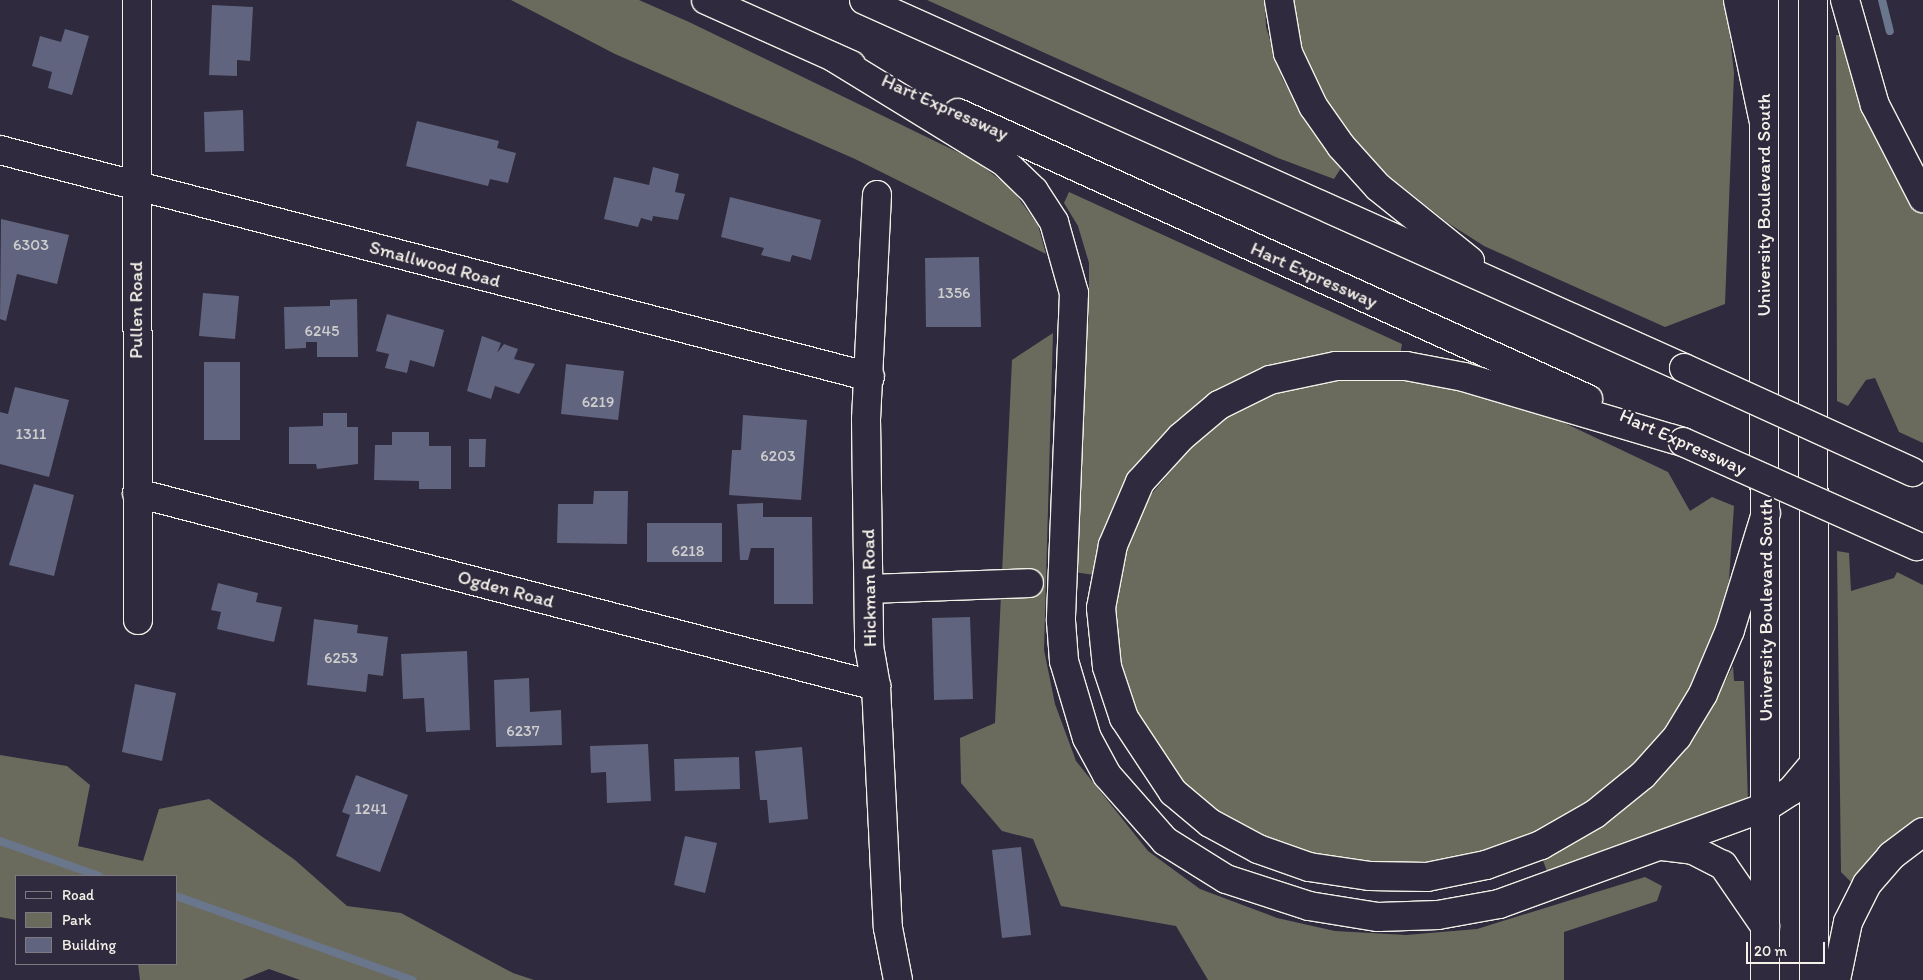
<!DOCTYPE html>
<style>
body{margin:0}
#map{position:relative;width:1923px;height:980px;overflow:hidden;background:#2f2a3d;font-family:Itim,sans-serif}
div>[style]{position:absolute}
.green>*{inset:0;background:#6a6b5d}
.stream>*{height:8px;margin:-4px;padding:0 4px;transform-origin:4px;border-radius:4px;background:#6a768c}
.building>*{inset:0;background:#61647e}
.roads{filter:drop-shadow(1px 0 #f4f1e8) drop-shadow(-1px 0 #f4f1e8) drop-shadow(0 1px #f4f1e8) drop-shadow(0 -1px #f4f1e8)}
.minor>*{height:28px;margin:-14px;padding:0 14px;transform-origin:14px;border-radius:14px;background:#2f2a3d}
.major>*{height:28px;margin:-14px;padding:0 14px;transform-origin:14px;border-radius:14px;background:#2f2a3d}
.highway>*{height:28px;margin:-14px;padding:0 14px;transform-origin:14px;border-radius:14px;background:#2f2a3d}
.bridges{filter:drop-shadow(1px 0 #f4f1e8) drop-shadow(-1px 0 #f4f1e8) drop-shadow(0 1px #f4f1e8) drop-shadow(0 -1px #f4f1e8)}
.highway-bridge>*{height:28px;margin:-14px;padding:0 14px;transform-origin:14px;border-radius:14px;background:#2f2a3d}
span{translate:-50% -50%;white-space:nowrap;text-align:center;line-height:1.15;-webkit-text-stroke:4.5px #2f2a3d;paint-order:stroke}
.number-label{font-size:16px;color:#cfcece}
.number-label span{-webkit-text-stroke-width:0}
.street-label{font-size:19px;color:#f4f1e8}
.legend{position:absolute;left:15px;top:875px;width:162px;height:90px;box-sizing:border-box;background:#2f2a3d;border:1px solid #7e7a81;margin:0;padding:6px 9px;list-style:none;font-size:15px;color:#f4f1e8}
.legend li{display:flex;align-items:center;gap:10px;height:25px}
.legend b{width:25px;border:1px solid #7e7a81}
.scale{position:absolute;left:1746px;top:942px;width:79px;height:22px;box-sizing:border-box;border:2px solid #f4f1e8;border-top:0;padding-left:6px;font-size:15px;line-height:18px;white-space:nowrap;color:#f4f1e8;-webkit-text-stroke:4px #2f2a3d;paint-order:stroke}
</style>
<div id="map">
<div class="green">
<div style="clip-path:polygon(511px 0,639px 0,689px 22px,974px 160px,1011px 188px,1038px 225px,1046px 254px,855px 159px,615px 54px)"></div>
<div style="clip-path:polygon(927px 0,1265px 0,1266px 27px,1282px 78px,1313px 133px,1341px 168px,1334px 179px,1278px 158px)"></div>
<div style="clip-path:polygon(1291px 0,1726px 0,1734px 73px,1725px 304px,1665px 327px,1484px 246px,1448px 223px,1360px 153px,1327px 111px,1307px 70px,1293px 21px)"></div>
<div style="clip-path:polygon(1836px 35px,1840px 35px,1850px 69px,1923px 215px,1923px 443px,1899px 432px,1875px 378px,1866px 380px,1848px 406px,1837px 401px)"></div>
<div style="clip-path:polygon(1069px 192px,1402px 344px,1400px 356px,1232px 384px,1195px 407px,1153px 447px,1124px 488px,1094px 575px,1074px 572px,1089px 309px,1089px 263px,1078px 226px,1064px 203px)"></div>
<div style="clip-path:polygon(1053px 333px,1044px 650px,1055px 704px,1076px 761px,1148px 851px,1200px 889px,1277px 918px,1335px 931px,1406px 935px,1477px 929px,1645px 877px,1662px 886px,1657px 901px,1564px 932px,1564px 980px,1208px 980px,1176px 926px,1061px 906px,1033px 839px,1002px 831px,961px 783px,960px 738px,995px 723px,1012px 360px)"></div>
<div style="clip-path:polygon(1394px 376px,1450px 383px,1535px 409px,1668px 472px,1690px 511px,1712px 497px,1734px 506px,1729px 580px,1720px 623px,1686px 700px,1654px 746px,1615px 784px,1574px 816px,1517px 844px,1460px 859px,1400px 865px,1301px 852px,1252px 833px,1208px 807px,1178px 778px,1151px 740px,1130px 697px,1119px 658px,1116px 608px,1124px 554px,1142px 505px,1200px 437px,1234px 413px,1281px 389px,1339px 377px)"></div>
<div style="clip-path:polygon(1837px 551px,1849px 553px,1851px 591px,1894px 578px,1897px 572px,1923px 585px,1923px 820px,1853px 884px,1841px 872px)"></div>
<div style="clip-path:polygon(1733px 666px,1734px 681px,1744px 681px,1748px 802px,1548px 874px,1542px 858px,1592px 833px,1622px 810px,1681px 753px,1708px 715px)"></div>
<div style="clip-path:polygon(0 755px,67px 766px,90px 785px,78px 846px,143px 861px,159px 809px,209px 799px,295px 860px,347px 906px,401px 913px,513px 973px,534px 980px,300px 980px,269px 969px,242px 980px,140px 980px,138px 964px,176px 964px,176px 876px,16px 876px,16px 920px,0 917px)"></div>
</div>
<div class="stream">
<div style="left:1882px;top:0;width:32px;rotate:76deg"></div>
<div style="left:0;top:841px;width:105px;rotate:19.5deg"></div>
<div style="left:176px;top:896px;width:251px;rotate:19.6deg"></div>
</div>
<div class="building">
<div style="clip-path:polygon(212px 5px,253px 7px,250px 61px,237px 60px,237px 76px,209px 75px)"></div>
<div style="clip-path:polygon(65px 29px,89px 36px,72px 95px,48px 88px,52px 72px,32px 66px,40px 36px,61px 42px)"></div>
<div style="clip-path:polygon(243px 110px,244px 151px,205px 152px,204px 112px)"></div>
<div style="clip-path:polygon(417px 121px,499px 141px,497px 148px,516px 153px,508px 183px,490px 179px,488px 186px,406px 166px)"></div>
<div style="clip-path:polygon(653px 167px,679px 174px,675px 192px,685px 194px,678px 220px,653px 216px,652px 221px,641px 218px,638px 227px,604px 219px,614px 177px,649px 185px)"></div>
<div style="clip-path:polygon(730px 197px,821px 220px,811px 260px,792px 255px,790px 262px,761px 255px,764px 248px,721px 237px)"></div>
<div style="clip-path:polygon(1px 219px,69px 235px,57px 284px,17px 274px,6px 321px,0 319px)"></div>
<div style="clip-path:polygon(979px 257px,981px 327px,926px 327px,925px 258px)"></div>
<div style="clip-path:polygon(203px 293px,239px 296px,235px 339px,199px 336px)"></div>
<div style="clip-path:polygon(357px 299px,358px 357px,317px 357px,317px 342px,306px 342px,306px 348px,285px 349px,284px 307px,330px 306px,330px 300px)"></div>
<div style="clip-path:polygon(387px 314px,444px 330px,434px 367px,410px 360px,407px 373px,385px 368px,389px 354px,376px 351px)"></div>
<div style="clip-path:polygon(482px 336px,501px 343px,497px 353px,504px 344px,518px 349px,514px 359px,535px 364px,519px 394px,495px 386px,491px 399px,467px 391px)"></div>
<div style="clip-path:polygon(204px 362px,240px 362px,240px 440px,204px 440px)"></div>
<div style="clip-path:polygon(566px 364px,624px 371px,618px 420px,561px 414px)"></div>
<div style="clip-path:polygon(15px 387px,69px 400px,49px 477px,0 464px,0 412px,8px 414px)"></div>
<div style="clip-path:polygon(323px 413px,347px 413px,347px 427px,358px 427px,358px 464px,317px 469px,316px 464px,289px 464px,289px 427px,323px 426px)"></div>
<div style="clip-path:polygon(743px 415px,807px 420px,801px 500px,729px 495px,732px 450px,741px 450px)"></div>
<div style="clip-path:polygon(392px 432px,429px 432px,429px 446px,451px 446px,451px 489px,419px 489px,419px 481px,374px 480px,375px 445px,392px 445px)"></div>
<div style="clip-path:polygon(469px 439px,486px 439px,485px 467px,469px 467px)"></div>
<div style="clip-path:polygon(34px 484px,74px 495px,54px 576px,9px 565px)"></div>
<div style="clip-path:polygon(594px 491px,628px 491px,627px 544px,557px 543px,558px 504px,593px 504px)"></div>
<div style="clip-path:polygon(763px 503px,763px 517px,812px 517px,813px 604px,774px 604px,774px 548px,751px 548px,748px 560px,740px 560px,737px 504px)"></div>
<div style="clip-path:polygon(647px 523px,722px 523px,722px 562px,647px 562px)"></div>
<div style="clip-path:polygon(218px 583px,258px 593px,256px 602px,282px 607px,274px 642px,217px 629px,221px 612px,211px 610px)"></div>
<div style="clip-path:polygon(970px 617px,973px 699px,934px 700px,932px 618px)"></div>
<div style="clip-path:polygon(314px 619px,358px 625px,357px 633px,388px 637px,383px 676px,368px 674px,366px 692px,307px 685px)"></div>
<div style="clip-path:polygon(467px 651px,470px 730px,426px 732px,424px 698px,403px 699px,401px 654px)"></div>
<div style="clip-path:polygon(529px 678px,530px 712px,561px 710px,562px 745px,496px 747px,494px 680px)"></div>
<div style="clip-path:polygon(135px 684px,176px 693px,162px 761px,122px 752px)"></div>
<div style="clip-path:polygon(648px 744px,651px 801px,607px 803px,606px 772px,591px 773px,590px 746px)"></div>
<div style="clip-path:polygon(802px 747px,808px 819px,769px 823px,767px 800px,760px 800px,755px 751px)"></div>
<div style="clip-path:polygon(739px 757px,740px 789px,675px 791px,674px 759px)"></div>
<div style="clip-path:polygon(356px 775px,408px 795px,380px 872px,336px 856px,350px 815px,342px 812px)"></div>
<div style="clip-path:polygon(685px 836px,717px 843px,705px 893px,674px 885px)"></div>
<div style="clip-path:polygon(1021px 847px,1031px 935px,1002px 938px,992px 850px)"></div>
</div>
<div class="roads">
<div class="minor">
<div style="left:137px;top:0;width:620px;rotate:89.91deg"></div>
<div style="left:0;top:150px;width:899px;rotate:14.62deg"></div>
<div style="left:877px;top:195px;width:224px;rotate:92.8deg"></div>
<div style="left:866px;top:419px;width:227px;rotate:89.2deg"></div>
<div style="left:869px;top:646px;width:41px;rotate:80.1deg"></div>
<div style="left:876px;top:686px;width:242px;rotate:87.2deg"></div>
<div style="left:888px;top:928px;width:53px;rotate:79.1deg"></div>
<div style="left:137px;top:493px;width:764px;rotate:14.64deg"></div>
<div style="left:869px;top:589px;width:160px;rotate:-2.1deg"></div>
</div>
<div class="major">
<div style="left:1764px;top:0;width:980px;rotate:89.94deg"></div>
<div style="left:1813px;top:0;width:980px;rotate:89.94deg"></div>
</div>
<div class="highway">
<div style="left:706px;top:0;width:159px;rotate:24.1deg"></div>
<div style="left:864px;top:0;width:899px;rotate:24.17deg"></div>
<div style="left:1279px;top:0;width:54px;rotate:80.4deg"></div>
<div style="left:1288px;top:53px;width:59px;rotate:64.7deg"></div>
<div style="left:1313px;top:106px;width:49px;rotate:55deg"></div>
<div style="left:1341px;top:146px;width:55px;rotate:47.9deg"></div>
<div style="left:1378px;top:187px;width:118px;rotate:38.8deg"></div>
<div style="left:1738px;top:0;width:125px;rotate:78deg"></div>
<div style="left:1845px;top:0;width:109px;rotate:74.1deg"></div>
<div style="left:1875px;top:105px;width:105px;rotate:62.7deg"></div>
<div style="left:833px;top:57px;width:199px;rotate:31.5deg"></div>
<div style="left:1003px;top:161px;width:43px;rotate:44.1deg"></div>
<div style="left:1034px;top:191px;width:37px;rotate:57deg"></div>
<div style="left:1054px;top:222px;width:74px;rotate:74.3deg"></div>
<div style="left:1074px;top:293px;width:328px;rotate:92.3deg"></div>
<div style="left:1061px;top:621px;width:40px;rotate:85.7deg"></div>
<div style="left:1064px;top:661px;width:80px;rotate:73.4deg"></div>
<div style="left:1087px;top:738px;width:42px;rotate:61.6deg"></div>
<div style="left:1107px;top:775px;width:88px;rotate:48.7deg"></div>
<div style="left:1165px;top:841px;width:72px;rotate:31.9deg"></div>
<div style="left:1226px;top:879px;width:87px;rotate:18deg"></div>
<div style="left:1309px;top:906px;width:70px;rotate:9.1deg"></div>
<div style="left:1378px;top:917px;width:60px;rotate:-1.9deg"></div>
<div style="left:1438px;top:915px;width:62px;rotate:-10.2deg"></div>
<div style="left:1499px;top:904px;width:284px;rotate:-20deg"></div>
<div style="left:1766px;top:807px;width:30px;rotate:-33deg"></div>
<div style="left:1791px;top:791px;width:34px;rotate:-50deg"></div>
<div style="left:958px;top:113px;width:692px;rotate:24.42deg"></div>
<div style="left:1683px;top:442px;width:228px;rotate:-163.5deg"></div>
<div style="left:1464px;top:377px;width:59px;rotate:-169.3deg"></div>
<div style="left:1406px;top:366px;width:70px;rotate:180deg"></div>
<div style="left:1336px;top:366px;width:67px;rotate:168deg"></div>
<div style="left:1270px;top:380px;width:57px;rotate:153.9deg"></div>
<div style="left:1219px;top:405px;width:50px;rotate:139.9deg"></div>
<div style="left:1181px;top:437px;width:61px;rotate:132.3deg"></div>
<div style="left:1140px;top:482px;width:69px;rotate:113.2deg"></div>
<div style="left:1113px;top:545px;width:64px;rotate:100.8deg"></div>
<div style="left:1101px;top:608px;width:59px;rotate:84.2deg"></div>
<div style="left:1107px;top:667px;width:54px;rotate:71.6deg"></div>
<div style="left:1124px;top:718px;width:89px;rotate:56.5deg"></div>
<div style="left:1173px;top:792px;width:48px;rotate:40deg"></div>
<div style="left:1210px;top:823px;width:55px;rotate:28.4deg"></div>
<div style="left:1258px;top:849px;width:54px;rotate:19.4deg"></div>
<div style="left:1309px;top:867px;width:62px;rotate:8.4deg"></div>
<div style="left:1370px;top:876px;width:57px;rotate:1deg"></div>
<div style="left:1427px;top:877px;width:60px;rotate:-11.5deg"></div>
<div style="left:1486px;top:865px;width:59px;rotate:-20deg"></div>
<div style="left:1541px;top:845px;width:62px;rotate:-29.9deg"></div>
<div style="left:1595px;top:814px;width:62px;rotate:-39.1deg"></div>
<div style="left:1643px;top:775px;width:51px;rotate:-48.2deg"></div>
<div style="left:1677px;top:737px;width:50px;rotate:-58.8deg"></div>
<div style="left:1703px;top:694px;width:69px;rotate:-67.1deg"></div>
<div style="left:1730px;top:630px;width:122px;rotate:-72.9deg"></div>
<div style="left:1662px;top:846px;width:31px;rotate:7deg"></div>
<div style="left:1693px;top:850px;width:34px;rotate:27deg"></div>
<div style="left:1723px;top:865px;width:74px;rotate:55.5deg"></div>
<div style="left:1836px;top:980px;width:59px;rotate:-78.3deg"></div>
<div style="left:1848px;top:922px;width:42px;rotate:-63.4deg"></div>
<div style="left:1867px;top:884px;width:37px;rotate:-49deg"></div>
<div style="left:1891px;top:856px;width:40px;rotate:-37deg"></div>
</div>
</div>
<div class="bridges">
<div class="highway-bridge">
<div style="left:1684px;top:368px;width:251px;rotate:24.5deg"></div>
<div style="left:1683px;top:442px;width:256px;rotate:24deg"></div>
</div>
</div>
<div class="number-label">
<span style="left:31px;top:245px">6303</span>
<span style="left:954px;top:293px">1356</span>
<span style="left:322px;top:331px">6245</span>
<span style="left:598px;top:402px">6219</span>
<span style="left:31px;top:434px">1311</span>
<span style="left:778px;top:456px">6203</span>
<span style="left:688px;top:551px">6218</span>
<span style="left:341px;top:658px">6253</span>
<span style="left:523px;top:731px">6237</span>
<span style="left:371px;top:809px">1241</span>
</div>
<div class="street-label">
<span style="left:945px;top:107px;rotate:24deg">Hart Expressway</span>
<span style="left:1764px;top:205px;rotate:-90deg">University Boulevard South</span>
<span style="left:435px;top:264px;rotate:15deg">Smallwood Road</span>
<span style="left:1314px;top:275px;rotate:24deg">Hart Expressway</span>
<span style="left:136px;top:310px;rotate:-90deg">Pullen Road</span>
<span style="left:1683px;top:442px;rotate:24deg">Hart Expressway</span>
<span style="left:869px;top:588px;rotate:-91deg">Hickman Road</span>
<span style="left:506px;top:589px;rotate:15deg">Ogden Road</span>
<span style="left:1766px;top:610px;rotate:-90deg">University Boulevard South</span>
</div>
<ul class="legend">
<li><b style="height:6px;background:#2f2a3d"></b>Road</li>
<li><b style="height:14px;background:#6a6b5d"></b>Park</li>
<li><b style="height:14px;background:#61647e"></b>Building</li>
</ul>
<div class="scale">20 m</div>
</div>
